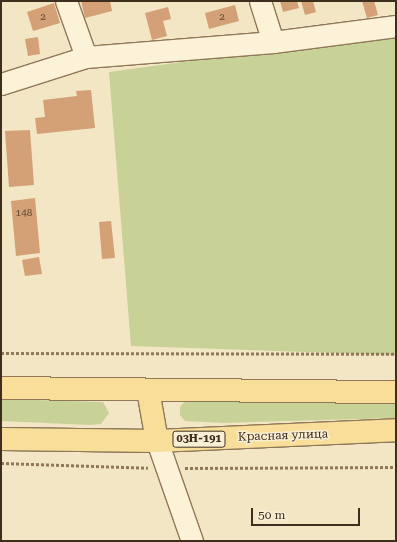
<!DOCTYPE html>
<meta charset="utf-8">
<style>
body{margin:0}
#map{position:relative;width:397px;height:542px;overflow:hidden;background:#f2e6c4;font-family:"Roboto Serif",serif}
div>[style]{position:absolute}
.green>*{inset:0;background:#c9d296}
.building>*{inset:0;background:#d4a076}
.path>*{height:2.5px;margin-top:-1.25px;transform-origin:0;background:repeating-linear-gradient(90deg,#8f7758 0 3px,transparent 0 5px)}
.roads{filter:drop-shadow(1px 0 #8f7758) drop-shadow(-1px 0 #8f7758) drop-shadow(0 1px #8f7758) drop-shadow(0 -1px #8f7758)}
.minor>*{height:21px;margin:-10.5px;padding:0 10.5px;transform-origin:10.5px;border-radius:10.5px;background:#fcf2d8}
.major>*{height:22px;margin:-11px;padding:0 11px;transform-origin:11px;border-radius:11px;background:#f8de98}
span{translate:-50% -50%;white-space:nowrap;text-align:center;line-height:1.15;-webkit-text-stroke:3px #f9efd4;paint-order:stroke}
.number-label{font-size:10px;color:#634a33}
.number-label span{-webkit-text-stroke-width:0}
.shield-label span{padding:1px 3px;background:#f9efd4;border:1px solid;border-radius:3px;-webkit-text-stroke-width:0}
.shield-label{font-size:11px;color:#3d2e1d;font-weight:700}
.street-label{font-size:12px;color:#3d2e1d}
.frame{position:absolute;inset:0;border:2px solid #3d2e1d;pointer-events:none}
.scale{position:absolute;left:251px;top:508px;width:109px;height:18px;box-sizing:border-box;border:2px solid #3d2e1d;border-top:0;padding-left:5px;font-size:12px;line-height:14px;white-space:nowrap;color:#3d2e1d;-webkit-text-stroke:3px #f9efd4;paint-order:stroke}
</style>
<div id="map">
<div class="green">
<div style="clip-path:polygon(396px 33px,396px 355px,131px 346px,109px 72px)"></div>
<div style="clip-path:polygon(349px 397px,396px 399px,396px 418px,223px 423px,185px 421px,180px 415px,180px 407px,185px 401px)"></div>
<div style="clip-path:polygon(1px 399px,103px 402px,109px 413px,101px 424px,90px 425px,1px 421px)"></div>
</div>
<div class="building">
<div style="clip-path:polygon(81px 1px,110px 1px,112px 11px,85px 18px)"></div>
<div style="clip-path:polygon(280px 1px,297px 1px,299px 8px,283px 12px)"></div>
<div style="clip-path:polygon(301px 1px,313px 1px,316px 12px,305px 15px)"></div>
<div style="clip-path:polygon(362px 1px,374px 1px,378px 15px,367px 18px)"></div>
<div style="clip-path:polygon(54px 3px,60px 23px,33px 31px,27px 12px)"></div>
<div style="clip-path:polygon(235px 5px,239px 21px,209px 29px,205px 13px)"></div>
<div style="clip-path:polygon(168px 7px,171px 19px,163px 21px,167px 36px,152px 40px,145px 13px)"></div>
<div style="clip-path:polygon(38px 37px,40px 54px,28px 56px,25px 39px)"></div>
<div style="clip-path:polygon(91px 90px,95px 128px,37px 134px,35px 118px,45px 117px,43px 100px,77px 96px,76px 91px)"></div>
<div style="clip-path:polygon(30px 130px,34px 185px,9px 187px,5px 131px)"></div>
<div style="clip-path:polygon(35px 198px,40px 253px,16px 256px,11px 201px)"></div>
<div style="clip-path:polygon(111px 221px,115px 258px,102px 259px,99px 222px)"></div>
<div style="clip-path:polygon(39px 257px,42px 274px,25px 276px,22px 260px)"></div>
</div>
<div class="path">
<div style="left:1px;top:353px;width:395px;rotate:0.1deg"></div>
<div style="left:1px;top:463px;width:147px;rotate:1.9deg"></div>
<div style="left:185px;top:468px;width:211px;rotate:-0.3deg"></div>
</div>
<div class="roads">
<div class="minor">
<div style="left:66px;top:1px;width:59px;rotate:70.3deg"></div>
<div style="left:260px;top:1px;width:43px;rotate:72.4deg"></div>
<div style="left:1px;top:84px;width:89px;rotate:-17.6deg"></div>
<div style="left:86px;top:57px;width:188px;rotate:-4.6deg"></div>
<div style="left:273px;top:42px;width:124px;rotate:-7.4deg"></div>
<div style="left:157px;top:441px;width:106px;rotate:70.7deg"></div>
</div>
<div class="major">
<div style="left:1px;top:388px;width:395px;rotate:0.6deg"></div>
<div style="left:148px;top:390px;width:52px;rotate:80deg"></div>
<div style="left:1px;top:439px;width:156px;rotate:0.7deg"></div>
<div style="left:157px;top:441px;width:239px;rotate:-2.6deg"></div>
</div>
</div>
<div class="number-label">
<span style="left:43px;top:17px">2</span>
<span style="left:222px;top:17px">2</span>
<span style="left:24px;top:213px">148</span>
</div>
<div class="shield-label">
<span style="left:199px;top:439px">03Н-191</span>
</div>
<div class="street-label">
<span style="left:283px;top:436px;rotate:-2deg">Красная улица</span>
</div>
<div class="frame"></div>
<div class="scale">50 m</div>
</div>
